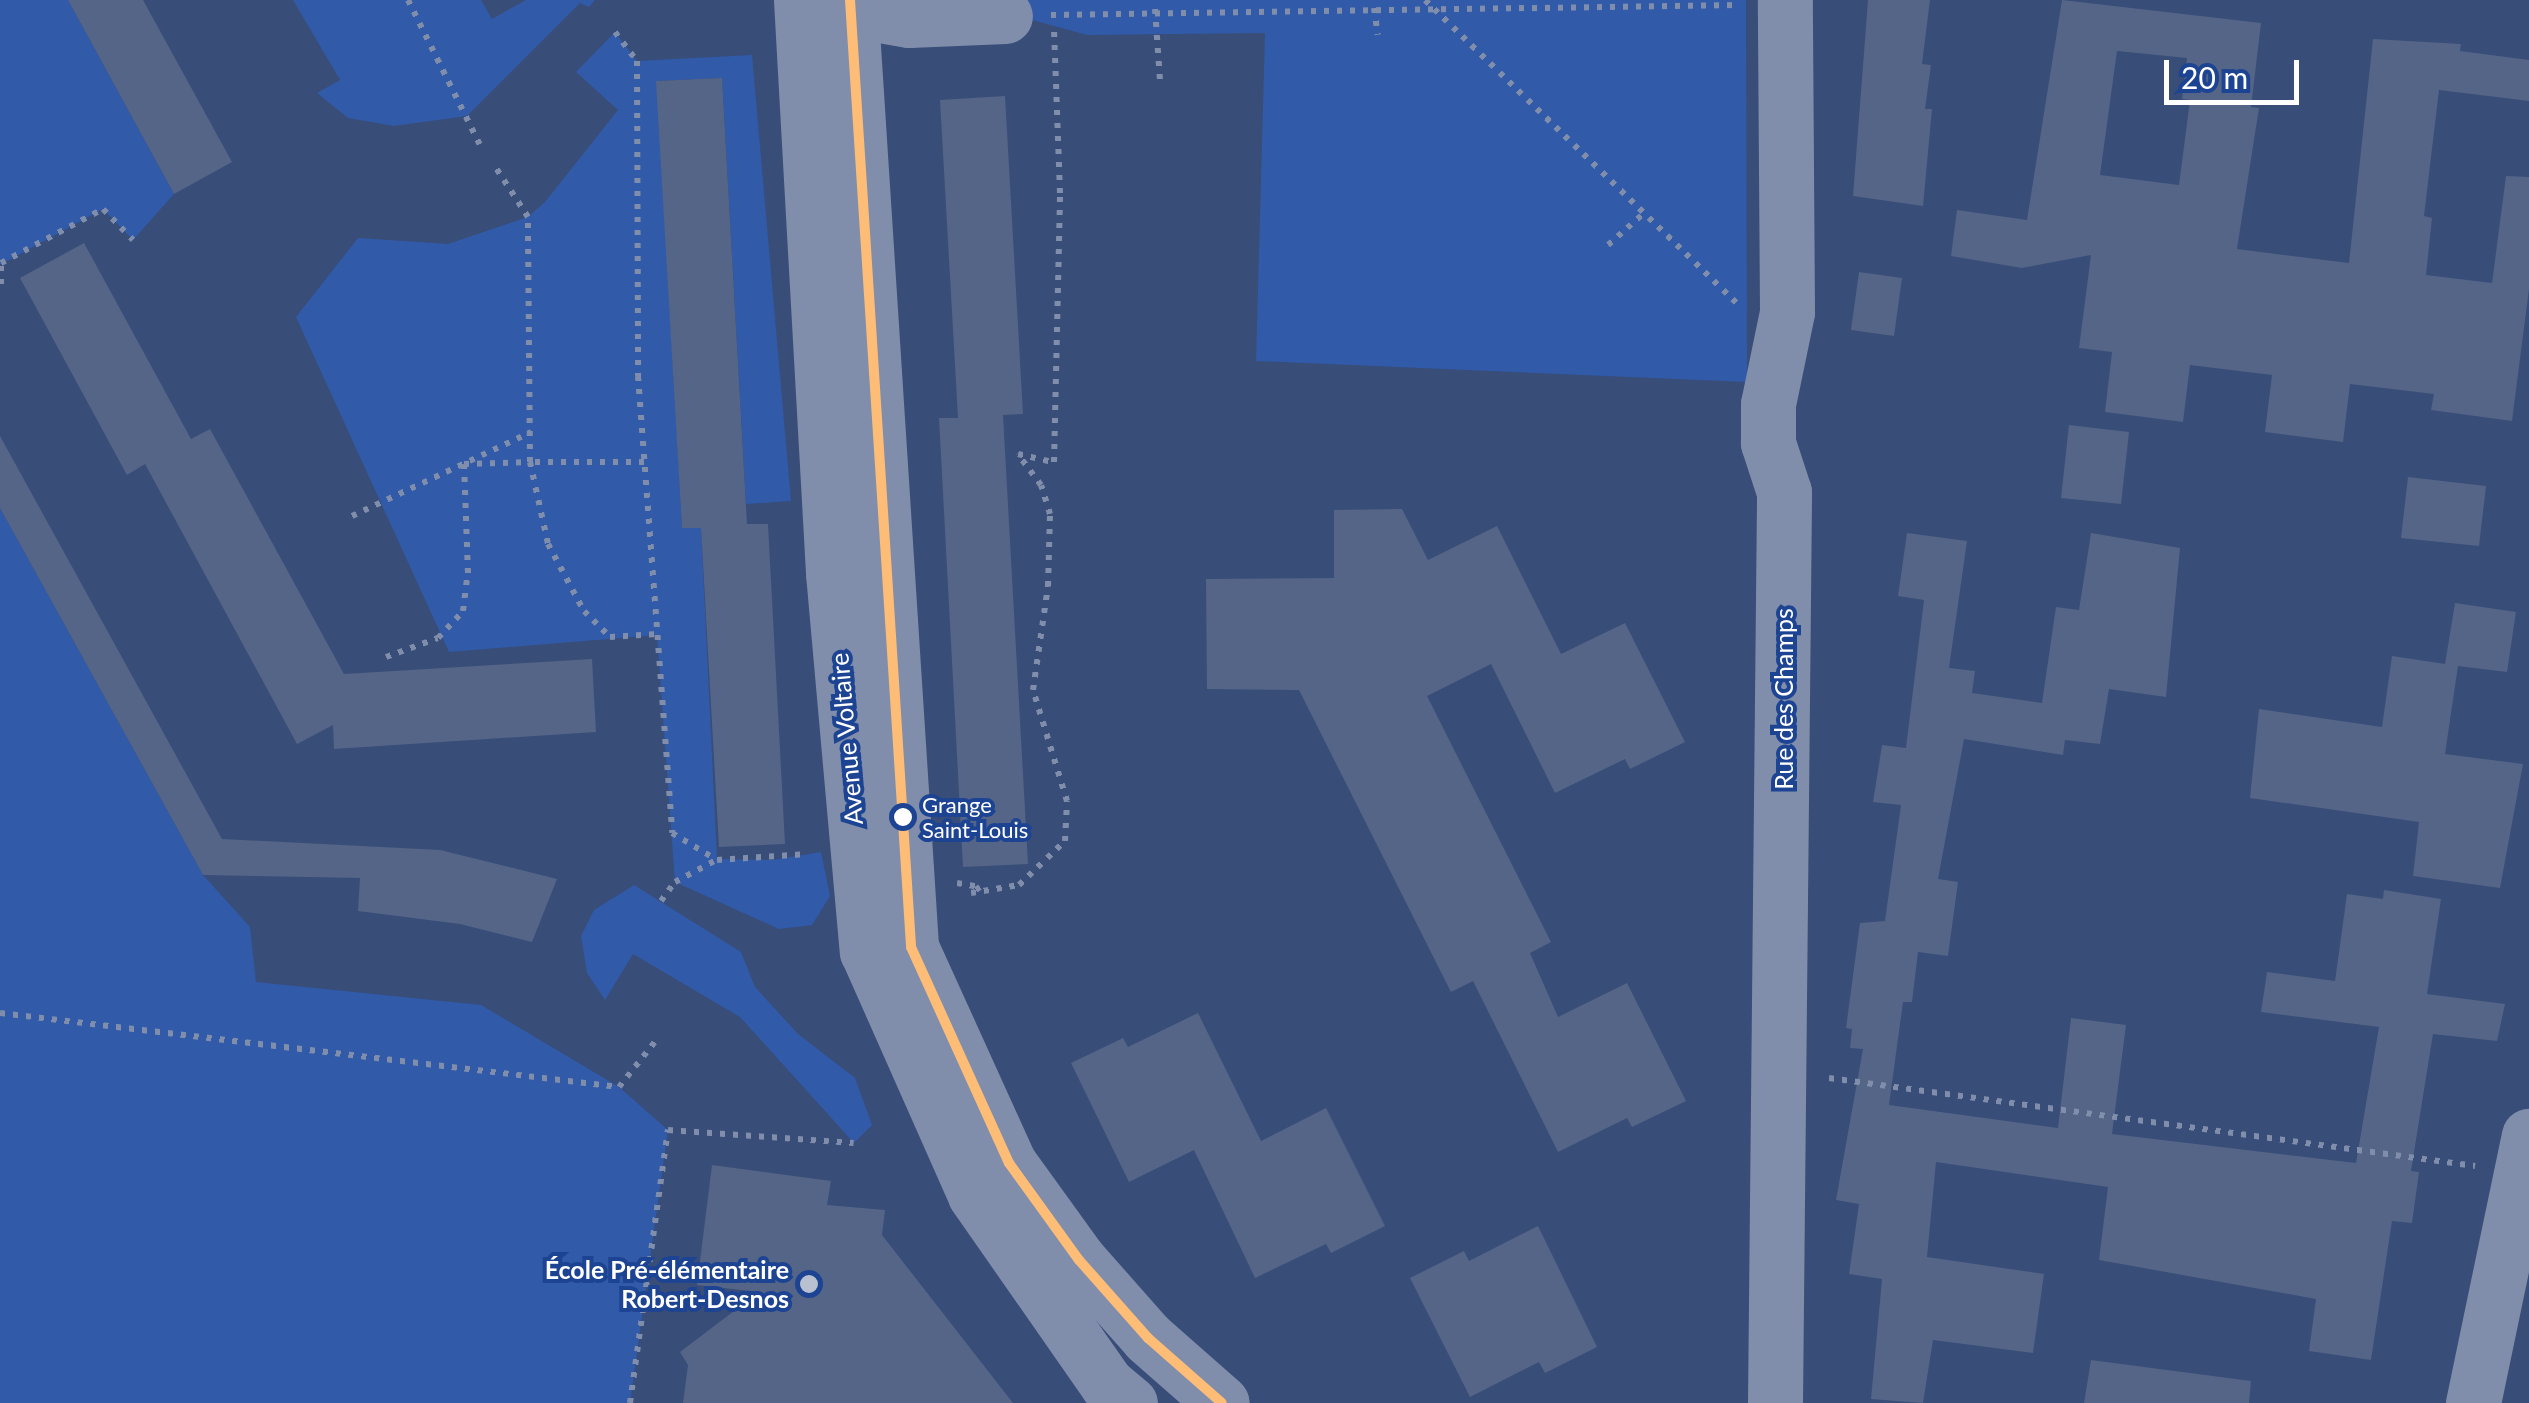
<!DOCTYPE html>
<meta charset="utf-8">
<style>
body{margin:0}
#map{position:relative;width:2529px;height:1403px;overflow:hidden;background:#384d78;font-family:Lato,sans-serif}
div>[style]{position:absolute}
.green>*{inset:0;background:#315aa9}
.building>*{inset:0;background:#546587}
.path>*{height:6px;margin-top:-3px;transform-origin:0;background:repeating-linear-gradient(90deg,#808eab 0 5px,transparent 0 13px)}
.minor>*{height:55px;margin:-27.5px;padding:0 27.5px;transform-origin:27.5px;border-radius:27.5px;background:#808eab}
.bus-1>*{height:10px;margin:-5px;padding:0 5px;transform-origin:5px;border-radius:5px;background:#febd76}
.dots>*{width:28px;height:28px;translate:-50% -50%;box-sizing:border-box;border:5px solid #1d4393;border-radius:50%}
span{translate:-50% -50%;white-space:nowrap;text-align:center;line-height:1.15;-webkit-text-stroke:8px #1d4393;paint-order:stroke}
.bus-label{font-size:22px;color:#fff}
.left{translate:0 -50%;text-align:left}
.street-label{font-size:25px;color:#fff}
.poi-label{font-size:25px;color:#fff;font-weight:700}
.right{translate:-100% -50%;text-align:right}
.scale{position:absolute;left:2164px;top:60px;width:135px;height:45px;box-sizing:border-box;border:5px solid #fff;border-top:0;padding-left:12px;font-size:30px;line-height:35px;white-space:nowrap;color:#fff;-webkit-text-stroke:8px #1d4393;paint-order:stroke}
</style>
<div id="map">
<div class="green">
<div style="clip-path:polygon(0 0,68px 0,174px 194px,133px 240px,103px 209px,0 265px)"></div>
<div style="clip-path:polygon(293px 0,481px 0,492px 19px,526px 0,595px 0,589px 7px,580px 3px,467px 116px,394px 126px,348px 118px,317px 93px,340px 80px)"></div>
<div style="clip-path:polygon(959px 0,1746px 0,1747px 382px,1256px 361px,1265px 33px,1087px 35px)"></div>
<div style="clip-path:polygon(615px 32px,637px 61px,752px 55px,791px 501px,746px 504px,722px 78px,657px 81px,682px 527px,701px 528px,717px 859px,773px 860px,821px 852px,830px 896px,812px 925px,779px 929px,675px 882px,657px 635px,449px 652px,296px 317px,358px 238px,448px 244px,528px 217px,545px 202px,618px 110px,576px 72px)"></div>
<div style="clip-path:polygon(0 508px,203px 875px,250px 927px,256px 982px,481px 1005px,619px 1087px,668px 1130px,630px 1403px,0 1403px)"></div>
<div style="clip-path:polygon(634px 885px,741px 952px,755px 987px,798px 1034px,855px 1078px,872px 1125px,854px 1143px,740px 1017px,633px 954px,605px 1000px,587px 973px,581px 936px,594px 910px)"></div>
</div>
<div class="building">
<div style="clip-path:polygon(68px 0,143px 0,232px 162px,174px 194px)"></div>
<div style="clip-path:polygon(1868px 0,1930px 0,1922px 64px,1931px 65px,1925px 109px,1932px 109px,1923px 206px,1853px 196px)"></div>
<div style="clip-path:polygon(evenodd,2062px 0,2261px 23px,2251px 107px,2259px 108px,2237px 249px,2349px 263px,2373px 39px,2461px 44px,2460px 51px,2529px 60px,2529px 101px,2439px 90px,2424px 216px,2432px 218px,2426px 275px,2492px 283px,2506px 176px,2529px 177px,2529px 289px,2512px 421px,2431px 410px,2434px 394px,2350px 384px,2343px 442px,2265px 432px,2272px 375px,2190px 365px,2183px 422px,2105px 412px,2112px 352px,2079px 348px,2091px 255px,2022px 268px,1951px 256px,1957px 210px,2027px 220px,2062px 0,2117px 51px,2187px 58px,2182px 99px,2190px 100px,2179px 185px,2100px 175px,2117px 51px)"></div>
<div style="clip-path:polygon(722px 78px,747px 524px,768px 524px,785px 844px,719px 847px,701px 528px,682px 528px,656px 81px)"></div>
<div style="clip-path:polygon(1005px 96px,1023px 414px,1003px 415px,1028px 864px,963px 867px,939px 418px,958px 418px,940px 100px)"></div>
<div style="clip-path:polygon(84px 243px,191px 439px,210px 429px,344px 674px,592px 659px,596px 732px,334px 749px,333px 725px,297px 744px,145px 464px,127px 475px,20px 278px)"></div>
<div style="clip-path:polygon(1859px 272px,1902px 278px,1894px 336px,1851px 330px)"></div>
<div style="clip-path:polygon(2069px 425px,2129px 432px,2121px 504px,2061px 498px)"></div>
<div style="clip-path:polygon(0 436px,222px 839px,440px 850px,557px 879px,532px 942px,460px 924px,358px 911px,360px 878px,203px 875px,0 508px)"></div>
<div style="clip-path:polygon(2408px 477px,2486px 486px,2479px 546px,2401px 538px)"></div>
<div style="clip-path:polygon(1402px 509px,1428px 560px,1497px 526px,1561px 654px,1625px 623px,1685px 742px,1630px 769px,1625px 759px,1555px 793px,1491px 664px,1427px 696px,1551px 942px,1530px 953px,1558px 1017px,1627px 983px,1686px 1101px,1632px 1127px,1627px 1118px,1558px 1152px,1473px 981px,1451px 992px,1299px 690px,1207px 689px,1206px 579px,1334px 578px,1334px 510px)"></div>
<div style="clip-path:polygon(1907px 533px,1967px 541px,1949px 668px,1975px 671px,1972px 693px,2042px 703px,2056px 607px,2079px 610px,2091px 533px,2180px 548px,2166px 697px,2109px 689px,2100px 744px,2065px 740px,2063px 755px,1964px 739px,1938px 879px,1958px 882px,1948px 956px,1918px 952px,1912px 1002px,1903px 1002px,1889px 1105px,2058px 1128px,2071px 1018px,2126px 1025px,2112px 1134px,2356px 1163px,2379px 1027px,2261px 1012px,2267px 972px,2335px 981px,2347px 894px,2383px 899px,2384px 890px,2441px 899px,2427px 994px,2505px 1004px,2497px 1041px,2433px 1034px,2411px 1171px,2419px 1172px,2412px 1223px,2392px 1221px,2371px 1360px,2309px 1351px,2316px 1299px,2099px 1260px,2108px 1187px,1936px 1162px,1927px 1257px,2044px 1274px,2033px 1353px,1933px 1340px,1923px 1403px,1871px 1399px,1882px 1279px,1849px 1274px,1859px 1204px,1836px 1200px,1863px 1049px,1850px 1048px,1852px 1029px,1846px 1028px,1860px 923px,1885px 921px,1901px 805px,1873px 802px,1882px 745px,1906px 748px,1924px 600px,1898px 596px)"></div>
<div style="clip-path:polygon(2455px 603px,2516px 612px,2507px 672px,2458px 666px,2445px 754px,2523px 764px,2500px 888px,2413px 876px,2419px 822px,2250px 798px,2259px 709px,2382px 727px,2392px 656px,2445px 664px)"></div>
<div style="clip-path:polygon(1198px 1013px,1261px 1141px,1326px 1108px,1385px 1226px,1331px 1253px,1326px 1244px,1255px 1278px,1194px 1150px,1129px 1182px,1071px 1063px,1123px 1038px,1128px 1047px)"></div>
<div style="clip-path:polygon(712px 1165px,831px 1181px,827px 1205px,885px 1210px,882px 1235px,1013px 1403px,683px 1403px,688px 1365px,680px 1352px,759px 1292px,697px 1285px)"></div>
<div style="clip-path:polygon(1538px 1226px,1597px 1347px,1545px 1373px,1539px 1362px,1470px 1397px,1410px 1278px,1464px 1251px,1469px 1261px)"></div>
<div style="clip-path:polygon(2091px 1360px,2251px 1381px,2249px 1403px,2084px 1403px)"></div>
</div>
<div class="path">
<div style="left:408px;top:0;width:164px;rotate:63.6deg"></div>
<div style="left:1425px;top:0;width:434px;rotate:44.2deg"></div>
<div style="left:1374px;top:8px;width:27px;rotate:82deg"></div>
<div style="left:1155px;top:9px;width:71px;rotate:86deg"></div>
<div style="left:1051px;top:15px;width:688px;rotate:-0.83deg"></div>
<div style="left:615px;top:32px;width:36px;rotate:53deg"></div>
<div style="left:637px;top:61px;width:315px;rotate:89.8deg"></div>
<div style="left:638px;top:376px;width:458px;rotate:85.7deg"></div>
<div style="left:672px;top:833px;width:52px;rotate:31deg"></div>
<div style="left:717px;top:860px;width:91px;rotate:-3.8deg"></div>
<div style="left:1608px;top:245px;width:48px;rotate:-41.6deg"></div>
<div style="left:1px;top:284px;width:21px;rotate:-90deg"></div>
<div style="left:1px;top:263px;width:115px;rotate:-27.9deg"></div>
<div style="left:103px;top:209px;width:43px;rotate:45.9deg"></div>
<div style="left:644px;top:462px;width:114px;rotate:180deg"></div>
<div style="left:530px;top:462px;width:84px;rotate:77.6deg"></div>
<div style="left:548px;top:544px;width:76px;rotate:61.8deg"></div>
<div style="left:584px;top:611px;width:37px;rotate:45deg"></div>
<div style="left:610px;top:637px;width:47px;rotate:-3.7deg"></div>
<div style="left:352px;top:516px;width:198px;rotate:-25.1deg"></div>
<div style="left:386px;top:657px;width:55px;rotate:-20.1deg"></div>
<div style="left:438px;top:638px;width:37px;rotate:-47deg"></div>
<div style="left:463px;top:611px;width:38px;rotate:-83deg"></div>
<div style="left:468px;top:573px;width:109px;rotate:-92.1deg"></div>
<div style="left:464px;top:464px;width:66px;rotate:-1.7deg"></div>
<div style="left:530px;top:462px;width:245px;rotate:-90.5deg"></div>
<div style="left:528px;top:217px;width:59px;rotate:-123.1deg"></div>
<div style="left:957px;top:883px;width:23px;rotate:10deg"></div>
<div style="left:980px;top:887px;width:11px;rotate:146deg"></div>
<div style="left:971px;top:893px;width:49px;rotate:-9.5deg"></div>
<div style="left:1019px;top:885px;width:64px;rotate:-43.7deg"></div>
<div style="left:1065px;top:841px;width:40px;rotate:-87.1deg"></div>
<div style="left:1067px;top:801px;width:116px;rotate:-107deg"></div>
<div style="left:1033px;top:690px;width:105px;rotate:-81.8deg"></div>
<div style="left:1048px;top:586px;width:72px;rotate:-88.4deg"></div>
<div style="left:1050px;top:514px;width:30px;rotate:-107deg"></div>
<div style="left:1041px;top:485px;width:39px;rotate:-127deg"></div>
<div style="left:1018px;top:454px;width:37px;rotate:13deg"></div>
<div style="left:1054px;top:462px;width:269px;rotate:-88.7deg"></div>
<div style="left:1060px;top:193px;width:162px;rotate:-92.1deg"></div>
<div style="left:661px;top:901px;width:24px;rotate:-54deg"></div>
<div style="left:675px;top:882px;width:47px;rotate:-28.2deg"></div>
<div style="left:0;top:1013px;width:623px;rotate:6.82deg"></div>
<div style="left:619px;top:1087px;width:63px;rotate:-51.5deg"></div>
<div style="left:1829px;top:1078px;width:652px;rotate:7.76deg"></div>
<div style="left:630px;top:1403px;width:276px;rotate:-82.1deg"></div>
<div style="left:668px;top:1130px;width:186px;rotate:4deg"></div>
</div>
<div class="minor">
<div style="left:801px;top:0;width:574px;rotate:86.8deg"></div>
<div style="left:833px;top:573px;width:380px;rotate:84.9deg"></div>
<div style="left:867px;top:951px;width:267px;rotate:66.1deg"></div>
<div style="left:975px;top:1195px;width:231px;rotate:55.1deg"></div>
<div style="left:1107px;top:1384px;width:30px;rotate:40deg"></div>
<div style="left:850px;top:0;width:949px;rotate:86.31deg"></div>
<div style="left:911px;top:947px;width:237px;rotate:65.6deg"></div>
<div style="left:1009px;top:1163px;width:120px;rotate:54.2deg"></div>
<div style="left:1079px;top:1260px;width:104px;rotate:48.5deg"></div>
<div style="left:1148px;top:1338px;width:98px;rotate:41.3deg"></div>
<div style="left:851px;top:10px;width:59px;rotate:9.8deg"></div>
<div style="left:909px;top:20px;width:96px;rotate:-2.4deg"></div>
<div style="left:1775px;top:1403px;width:911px;rotate:-89.43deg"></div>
<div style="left:1784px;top:492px;width:52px;rotate:-108.1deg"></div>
<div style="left:1768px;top:443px;width:39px;rotate:-90deg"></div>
<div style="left:1768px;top:404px;width:94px;rotate:-78.3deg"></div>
<div style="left:1787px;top:312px;width:312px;rotate:-90.4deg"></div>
<div style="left:2473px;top:1403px;width:273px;rotate:-78.2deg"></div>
</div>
<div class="bus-1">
<div style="left:850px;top:0;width:949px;rotate:86.31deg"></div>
<div style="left:911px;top:947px;width:237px;rotate:65.6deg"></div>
<div style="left:1009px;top:1163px;width:120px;rotate:54.2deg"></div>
<div style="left:1079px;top:1260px;width:104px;rotate:48.5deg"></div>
<div style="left:1148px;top:1338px;width:98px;rotate:41.3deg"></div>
</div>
<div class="dots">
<div style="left:903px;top:817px;background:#fff"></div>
<div style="left:809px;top:1284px;background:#b9c1d0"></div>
</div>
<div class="bus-label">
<span class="left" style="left:922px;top:817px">Grange<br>Saint-Louis</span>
</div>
<div class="street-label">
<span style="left:1783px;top:699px;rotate:-90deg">Rue des Champs</span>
<span style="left:846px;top:739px;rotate:-95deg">Avenue Voltaire</span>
</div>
<div class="poi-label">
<span class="right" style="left:789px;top:1284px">École Pré-élémentaire<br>Robert-Desnos</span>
</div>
<div class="scale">20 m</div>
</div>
